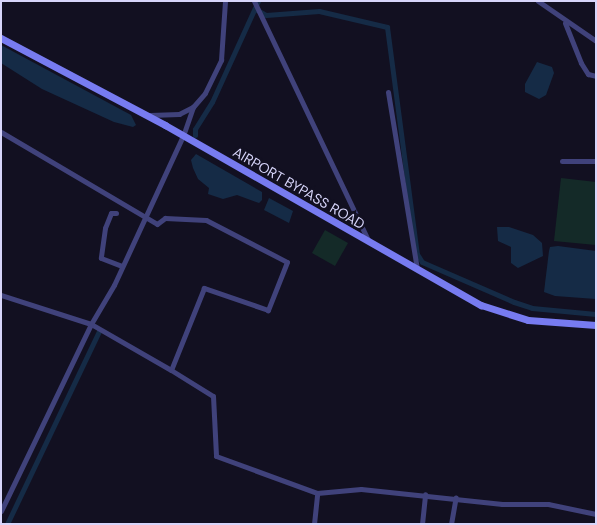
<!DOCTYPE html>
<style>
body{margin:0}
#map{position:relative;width:597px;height:525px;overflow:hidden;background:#121021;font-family:"DM Sans",sans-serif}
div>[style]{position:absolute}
.green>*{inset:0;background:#142a28}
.water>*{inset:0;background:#152b46}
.canal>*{height:5px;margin:-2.5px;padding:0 2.5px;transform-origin:2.5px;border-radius:2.5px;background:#152b46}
.street>*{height:5px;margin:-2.5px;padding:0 2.5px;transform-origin:2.5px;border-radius:2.5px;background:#40427b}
.secondary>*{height:7px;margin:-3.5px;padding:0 3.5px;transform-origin:3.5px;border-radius:3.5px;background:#777bf0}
span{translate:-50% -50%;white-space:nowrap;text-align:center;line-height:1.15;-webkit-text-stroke:5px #121021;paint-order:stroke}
.street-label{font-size:14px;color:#d7d5fa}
.frame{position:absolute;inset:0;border:2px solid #d7d5fa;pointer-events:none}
</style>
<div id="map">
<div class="green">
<div style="clip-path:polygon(561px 178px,596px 182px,596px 245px,554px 241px)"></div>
<div style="clip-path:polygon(325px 230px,348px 243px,335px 266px,312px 253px)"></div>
</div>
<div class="water">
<div style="clip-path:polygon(1px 45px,131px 115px,136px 125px,133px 127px,114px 122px,42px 89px,1px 63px)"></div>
<div style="clip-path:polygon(537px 62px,552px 67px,554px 73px,546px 95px,539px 99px,525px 92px,525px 84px)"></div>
<div style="clip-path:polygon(196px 154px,262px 192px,262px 200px,259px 203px,237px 195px,223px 199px,208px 194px,209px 188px,198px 179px,193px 168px,191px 160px)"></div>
<div style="clip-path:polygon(269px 198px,293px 211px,289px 223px,264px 210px)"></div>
<div style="clip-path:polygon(497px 227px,509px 227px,533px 235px,542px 243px,543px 256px,518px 268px,511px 263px,511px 247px,498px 241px)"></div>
<div style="clip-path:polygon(558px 246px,596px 251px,596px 299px,555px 296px,544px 292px,549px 251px,550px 247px)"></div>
</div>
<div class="canal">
<div style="left:257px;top:10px;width:10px;rotate:29deg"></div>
<div style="left:266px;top:15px;width:53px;rotate:-4.3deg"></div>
<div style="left:319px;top:11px;width:70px;rotate:13.2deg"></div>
<div style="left:387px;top:27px;width:229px;rotate:82.5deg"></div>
<div style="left:417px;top:254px;width:9px;rotate:58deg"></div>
<div style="left:422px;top:262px;width:100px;rotate:23.5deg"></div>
<div style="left:514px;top:302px;width:19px;rotate:18deg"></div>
<div style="left:532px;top:308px;width:64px;rotate:5.4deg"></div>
<div style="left:195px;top:135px;width:6px;rotate:-90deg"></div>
<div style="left:195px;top:129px;width:32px;rotate:-58deg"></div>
<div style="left:212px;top:102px;width:111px;rotate:-65.5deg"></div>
<div style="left:7px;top:524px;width:214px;rotate:-64.5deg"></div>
</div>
<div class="street">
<div style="left:254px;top:1px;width:265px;rotate:64.5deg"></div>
<div style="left:538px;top:1px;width:70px;rotate:34.6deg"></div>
<div style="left:565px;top:23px;width:43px;rotate:68.2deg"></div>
<div style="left:581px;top:63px;width:13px;rotate:58deg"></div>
<div style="left:588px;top:74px;width:8px;rotate:14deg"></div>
<div style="left:388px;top:92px;width:179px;rotate:80.7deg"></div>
<div style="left:150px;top:115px;width:29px;rotate:-2deg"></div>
<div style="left:179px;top:114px;width:16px;rotate:-27deg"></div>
<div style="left:193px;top:107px;width:18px;rotate:-49deg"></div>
<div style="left:205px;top:93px;width:37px;rotate:-64deg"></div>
<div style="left:221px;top:60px;width:59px;rotate:-86.1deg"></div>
<div style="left:1px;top:132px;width:181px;rotate:30.5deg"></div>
<div style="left:157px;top:224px;width:10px;rotate:-37deg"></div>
<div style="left:165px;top:218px;width:41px;rotate:2.8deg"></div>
<div style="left:206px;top:220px;width:91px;rotate:27.4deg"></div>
<div style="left:287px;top:262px;width:52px;rotate:111.6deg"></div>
<div style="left:268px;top:310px;width:68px;rotate:-161deg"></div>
<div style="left:204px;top:288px;width:88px;rotate:111.9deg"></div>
<div style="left:171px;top:370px;width:92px;rotate:-150.1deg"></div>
<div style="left:91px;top:324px;width:95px;rotate:-162.1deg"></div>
<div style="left:562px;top:161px;width:34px"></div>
<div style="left:116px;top:213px;width:5px;rotate:180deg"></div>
<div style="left:111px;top:213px;width:16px;rotate:112deg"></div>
<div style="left:105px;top:228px;width:30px;rotate:98deg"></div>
<div style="left:101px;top:258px;width:22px;rotate:21deg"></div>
<div style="left:171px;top:370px;width:49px;rotate:31.8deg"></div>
<div style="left:213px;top:396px;width:60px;rotate:87.1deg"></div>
<div style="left:216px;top:456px;width:108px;rotate:20.1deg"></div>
<div style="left:317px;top:493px;width:44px;rotate:-5.2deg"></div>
<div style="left:361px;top:489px;width:142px;rotate:6.1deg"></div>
<div style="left:502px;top:504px;width:46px"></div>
<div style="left:548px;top:504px;width:49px;rotate:11.8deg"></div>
<div style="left:1px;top:511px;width:208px;rotate:-64.3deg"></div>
<div style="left:91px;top:324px;width:45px;rotate:-59.5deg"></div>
<div style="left:114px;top:285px;width:164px;rotate:-65.2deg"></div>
<div style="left:183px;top:136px;width:31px;rotate:-71deg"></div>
<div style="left:314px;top:524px;width:31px;rotate:-84deg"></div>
<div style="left:422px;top:524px;width:30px;rotate:-84deg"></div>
<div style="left:451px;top:524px;width:27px;rotate:-80deg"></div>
</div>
<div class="secondary">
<div style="left:1px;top:38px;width:186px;rotate:27.9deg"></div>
<div style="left:165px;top:125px;width:364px;rotate:29.7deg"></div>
<div style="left:481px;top:305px;width:49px;rotate:17.7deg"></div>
<div style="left:528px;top:320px;width:68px;rotate:4.2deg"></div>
</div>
<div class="street-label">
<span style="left:299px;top:188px;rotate:30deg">AIRPORT BYPASS ROAD</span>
</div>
<div class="frame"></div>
</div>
